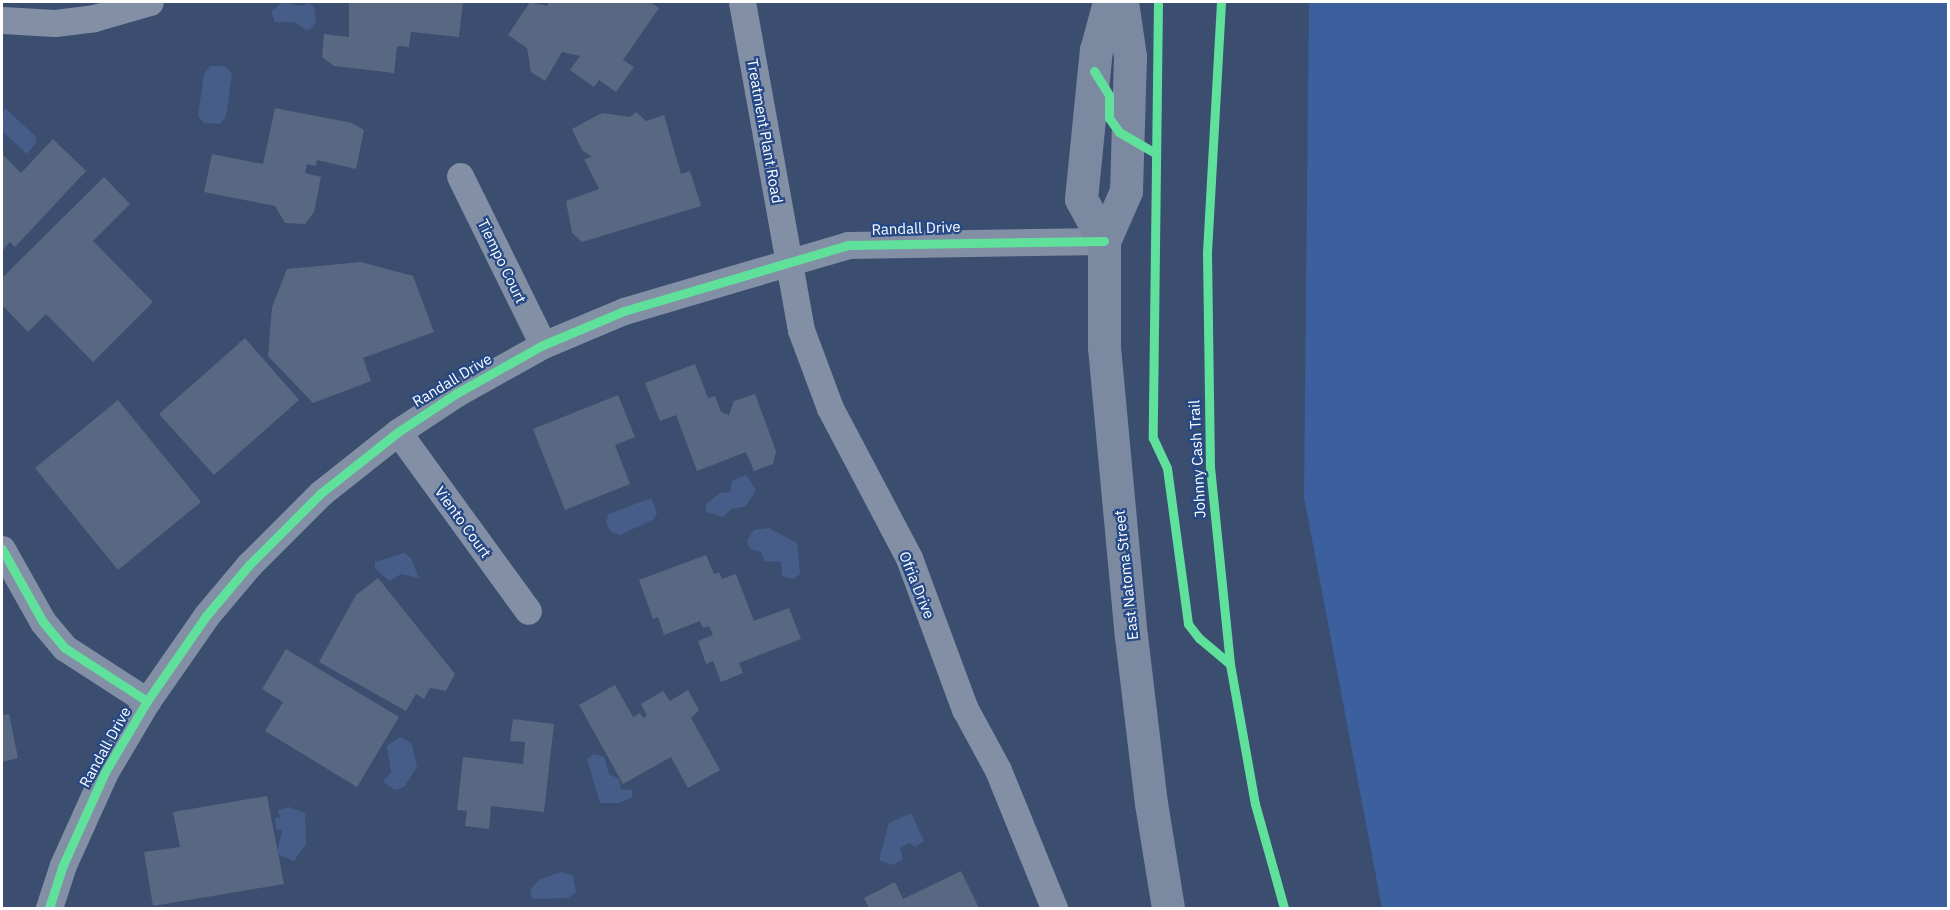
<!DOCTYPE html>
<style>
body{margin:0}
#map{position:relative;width:1950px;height:910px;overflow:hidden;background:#3b4e70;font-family:"IBM Plex Sans",sans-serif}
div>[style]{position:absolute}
.green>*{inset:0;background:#3c609d}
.water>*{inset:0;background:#465d8a}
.building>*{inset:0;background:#586782}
.street>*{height:27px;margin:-13.5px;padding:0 13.5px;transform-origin:13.5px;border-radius:13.5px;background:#828fa5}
.secondary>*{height:33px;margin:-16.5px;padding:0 16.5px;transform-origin:16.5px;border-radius:16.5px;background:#7c8aa1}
.cycleway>*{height:9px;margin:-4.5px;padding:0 4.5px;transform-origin:4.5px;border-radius:4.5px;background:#60e19b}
span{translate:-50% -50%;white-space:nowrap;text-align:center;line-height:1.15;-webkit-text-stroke:4.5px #254886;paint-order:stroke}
.street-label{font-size:15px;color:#fff}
.frame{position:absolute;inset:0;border:3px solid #fff;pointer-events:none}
</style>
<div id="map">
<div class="green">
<div style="clip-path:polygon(1309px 2px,1948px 2px,1948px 908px,1382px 908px,1304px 497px)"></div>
</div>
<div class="water">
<div style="clip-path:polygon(283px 2px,302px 6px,308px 3px,314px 7px,316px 21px,312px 28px,306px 30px,295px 22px,275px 22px,271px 12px)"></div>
<div style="clip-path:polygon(210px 66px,225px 66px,232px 74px,226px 116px,220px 124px,204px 123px,198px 116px,204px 74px)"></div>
<div style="clip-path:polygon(4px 107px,36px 137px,36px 143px,27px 154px,2px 131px)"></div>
<div style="clip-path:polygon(746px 475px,756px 490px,746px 506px,731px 509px,723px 517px,706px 512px,706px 504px,720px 493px,730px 492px,732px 481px)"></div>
<div style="clip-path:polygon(651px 498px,657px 513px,654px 519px,620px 535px,611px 532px,606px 522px,609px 514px)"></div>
<div style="clip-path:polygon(769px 528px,797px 543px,800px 574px,793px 579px,782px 576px,781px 562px,765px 561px,761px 552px,750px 549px,747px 541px,754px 530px)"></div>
<div style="clip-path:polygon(404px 553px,411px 558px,419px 578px,401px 574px,389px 581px,375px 568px,375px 562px)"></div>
<div style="clip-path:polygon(400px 737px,412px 744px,417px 767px,404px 787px,395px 790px,383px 782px,391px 772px,387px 746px)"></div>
<div style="clip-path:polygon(594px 754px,604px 757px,609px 774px,619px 779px,621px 789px,632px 790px,632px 797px,619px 803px,600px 803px,587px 759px)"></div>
<div style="clip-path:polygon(289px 807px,305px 813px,306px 844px,294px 861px,277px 854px,282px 830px,276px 829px,275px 818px,280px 818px,278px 810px)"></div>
<div style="clip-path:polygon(911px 813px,924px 841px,915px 847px,909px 843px,900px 848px,903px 859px,892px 865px,879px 860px,889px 823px)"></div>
<div style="clip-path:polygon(560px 872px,573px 875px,576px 892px,568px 898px,533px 899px,530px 890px,539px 880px)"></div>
</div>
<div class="building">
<div style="clip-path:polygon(349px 2px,463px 2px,459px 37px,411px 32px,409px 47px,397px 46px,394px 73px,334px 66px,322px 57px,324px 34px,349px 37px)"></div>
<div style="clip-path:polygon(530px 2px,547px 6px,549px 2px,650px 2px,659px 8px,623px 60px,634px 67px,616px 92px,599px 80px,594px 87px,570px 70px,580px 56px,562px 52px,545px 81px,531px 72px,527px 48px,508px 35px)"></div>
<div style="clip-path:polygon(275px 108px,352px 123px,364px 130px,356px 169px,317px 160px,316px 166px,307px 164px,305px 173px,321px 177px,314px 212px,305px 224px,285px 223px,275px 206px,204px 192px,212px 154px,263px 164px)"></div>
<div style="clip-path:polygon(636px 112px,646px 121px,664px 115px,681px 174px,690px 171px,701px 206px,582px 242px,572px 233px,566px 201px,599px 189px,584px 159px,592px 157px,582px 150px,572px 129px,602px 113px,630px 117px)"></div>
<div style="clip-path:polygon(53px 139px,86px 171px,15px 247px,10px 242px,2px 251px,2px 154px,21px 173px)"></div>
<div style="clip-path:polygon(104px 177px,130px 204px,93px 241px,153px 302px,93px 362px,46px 314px,28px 332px,2px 305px,2px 278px)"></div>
<div style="clip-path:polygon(361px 262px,413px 276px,434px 332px,363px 358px,371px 381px,313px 403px,268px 356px,272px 307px,287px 269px)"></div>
<div style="clip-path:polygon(245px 338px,299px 400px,214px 475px,159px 414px)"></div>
<div style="clip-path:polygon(695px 364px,708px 398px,715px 396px,721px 412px,729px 415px,734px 401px,755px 394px,776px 451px,773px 464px,754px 471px,746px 452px,697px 471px,676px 415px,660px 421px,645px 383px)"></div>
<div style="clip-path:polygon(618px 395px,635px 437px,615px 445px,630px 484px,565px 510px,533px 429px)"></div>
<div style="clip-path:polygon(118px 400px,201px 502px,118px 570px,35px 468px)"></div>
<div style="clip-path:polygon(706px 555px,714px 574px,719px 572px,722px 579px,736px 574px,754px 621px,789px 608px,801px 639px,739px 663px,743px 673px,721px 682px,713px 661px,706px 664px,698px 641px,713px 635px,709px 626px,703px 628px,700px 621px,664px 635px,658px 617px,653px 619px,639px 580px)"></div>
<div style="clip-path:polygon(378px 578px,455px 674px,446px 691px,430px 688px,424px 699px,416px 694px,406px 711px,319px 662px,356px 595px)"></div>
<div style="clip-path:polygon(286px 649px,399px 717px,357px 787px,265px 731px,283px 702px,262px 689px)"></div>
<div style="clip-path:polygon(615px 685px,633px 717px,640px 713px,643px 718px,647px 716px,641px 704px,663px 691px,670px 701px,688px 690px,699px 710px,691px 718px,720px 770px,688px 788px,671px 757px,623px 784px,579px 705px)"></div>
<div style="clip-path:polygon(9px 714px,18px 758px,2px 762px,2px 715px)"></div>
<div style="clip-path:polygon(513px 719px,554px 724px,544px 812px,491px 806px,489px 829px,465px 826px,467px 811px,457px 810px,463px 757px,523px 764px,525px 742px,510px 741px)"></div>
<div style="clip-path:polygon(267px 796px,284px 884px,153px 906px,144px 852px,180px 847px,173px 812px)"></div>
<div style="clip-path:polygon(961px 871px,979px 908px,869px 908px,864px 898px,895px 882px,903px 899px)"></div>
</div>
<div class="street">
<div style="left:742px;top:2px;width:333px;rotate:79.8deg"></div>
<div style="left:801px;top:330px;width:83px;rotate:69.6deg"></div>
<div style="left:830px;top:408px;width:170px;rotate:62.2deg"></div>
<div style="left:909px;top:558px;width:161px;rotate:69.7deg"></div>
<div style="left:965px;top:709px;width:69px;rotate:61.6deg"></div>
<div style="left:998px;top:770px;width:149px;rotate:67.9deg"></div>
<div style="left:2px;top:20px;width:53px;rotate:3.2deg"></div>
<div style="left:55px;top:23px;width:39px;rotate:-7deg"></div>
<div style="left:94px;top:18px;width:58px;rotate:-15.9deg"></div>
<div style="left:460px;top:176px;width:188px;rotate:63.8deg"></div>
<div style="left:398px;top:432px;width:221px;rotate:54deg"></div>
<div style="left:2px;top:549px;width:84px;rotate:60.7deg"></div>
<div style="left:43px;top:622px;width:34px;rotate:50deg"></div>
<div style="left:65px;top:648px;width:98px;rotate:32.9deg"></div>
<div style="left:49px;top:908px;width:45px;rotate:-72deg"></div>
<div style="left:63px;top:865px;width:102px;rotate:-65.7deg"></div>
<div style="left:105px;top:772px;width:82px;rotate:-59.4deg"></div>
<div style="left:147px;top:701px;width:103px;rotate:-55.2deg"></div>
<div style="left:206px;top:616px;width:67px;rotate:-49.9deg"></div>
<div style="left:249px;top:565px;width:102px;rotate:-45deg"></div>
<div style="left:321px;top:493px;width:98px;rotate:-38.4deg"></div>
<div style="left:398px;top:432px;width:71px;rotate:-33.5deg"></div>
<div style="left:457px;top:393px;width:98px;rotate:-29.2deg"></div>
<div style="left:543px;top:345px;width:88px;rotate:-22.8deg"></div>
<div style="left:624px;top:311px;width:234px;rotate:-16.4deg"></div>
<div style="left:848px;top:245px;width:256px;rotate:-0.9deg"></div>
</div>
<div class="secondary">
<div style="left:1122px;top:2px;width:55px;rotate:81.6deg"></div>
<div style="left:1130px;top:56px;width:135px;rotate:91.7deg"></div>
<div style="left:1126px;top:191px;width:55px;rotate:113.7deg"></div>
<div style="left:1104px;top:241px;width:106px;rotate:90deg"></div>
<div style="left:1104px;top:347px;width:290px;rotate:84.7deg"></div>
<div style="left:1131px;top:636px;width:168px;rotate:83.2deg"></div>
<div style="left:1151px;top:803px;width:106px;rotate:80.8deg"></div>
<div style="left:1104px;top:241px;width:48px;rotate:-118.7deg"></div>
<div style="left:1081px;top:199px;width:150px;rotate:-84.3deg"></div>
<div style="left:1096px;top:50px;width:50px;rotate:-74.8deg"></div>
</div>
<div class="cycleway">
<div style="left:1158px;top:2px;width:436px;rotate:90.7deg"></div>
<div style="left:1153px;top:438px;width:33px;rotate:65deg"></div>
<div style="left:1167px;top:468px;width:157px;rotate:82.3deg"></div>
<div style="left:1188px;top:624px;width:18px;rotate:52deg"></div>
<div style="left:1199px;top:638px;width:40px;rotate:40deg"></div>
<div style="left:1221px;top:2px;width:250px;rotate:93.2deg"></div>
<div style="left:1207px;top:252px;width:215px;rotate:89.2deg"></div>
<div style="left:1210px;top:467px;width:198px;rotate:84.2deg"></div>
<div style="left:1230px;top:664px;width:142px;rotate:79.9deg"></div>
<div style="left:1255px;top:804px;width:108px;rotate:74.4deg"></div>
<div style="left:1094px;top:71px;width:28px;rotate:58deg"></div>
<div style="left:1109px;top:95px;width:23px;rotate:90deg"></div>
<div style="left:1109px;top:118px;width:17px;rotate:54deg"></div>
<div style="left:1119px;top:132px;width:42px;rotate:30.3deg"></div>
<div style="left:2px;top:549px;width:84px;rotate:60.7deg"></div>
<div style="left:43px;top:622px;width:34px;rotate:50deg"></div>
<div style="left:65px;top:648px;width:98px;rotate:32.9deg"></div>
<div style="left:49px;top:908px;width:45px;rotate:-72deg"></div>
<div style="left:63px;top:865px;width:102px;rotate:-65.7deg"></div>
<div style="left:105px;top:772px;width:82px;rotate:-59.4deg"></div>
<div style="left:147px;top:701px;width:103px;rotate:-55.2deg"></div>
<div style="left:206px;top:616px;width:67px;rotate:-49.9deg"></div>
<div style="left:249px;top:565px;width:102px;rotate:-45deg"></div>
<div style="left:321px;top:493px;width:98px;rotate:-38.4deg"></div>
<div style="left:398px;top:432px;width:71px;rotate:-33.5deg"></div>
<div style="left:457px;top:393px;width:98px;rotate:-29.2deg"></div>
<div style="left:543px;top:345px;width:88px;rotate:-22.8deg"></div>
<div style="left:624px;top:311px;width:234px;rotate:-16.4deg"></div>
<div style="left:848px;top:245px;width:256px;rotate:-0.9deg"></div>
</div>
<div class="street-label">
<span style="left:765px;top:131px;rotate:80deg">Treatment Plant Road</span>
<span style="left:916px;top:228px;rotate:-2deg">Randall Drive</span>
<span style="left:502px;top:261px;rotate:64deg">Tiempo Court</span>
<span style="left:452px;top:380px;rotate:-31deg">Randall Drive</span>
<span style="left:1197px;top:459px;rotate:-93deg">Johnny Cash Trail</span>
<span style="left:463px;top:522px;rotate:54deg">Viento Court</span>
<span style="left:1126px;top:575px;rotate:-96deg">East Natoma Street</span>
<span style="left:917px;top:585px;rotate:68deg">Ofria Drive</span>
<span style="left:105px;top:747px;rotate:-61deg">Randall Drive</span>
</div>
<div class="frame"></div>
</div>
